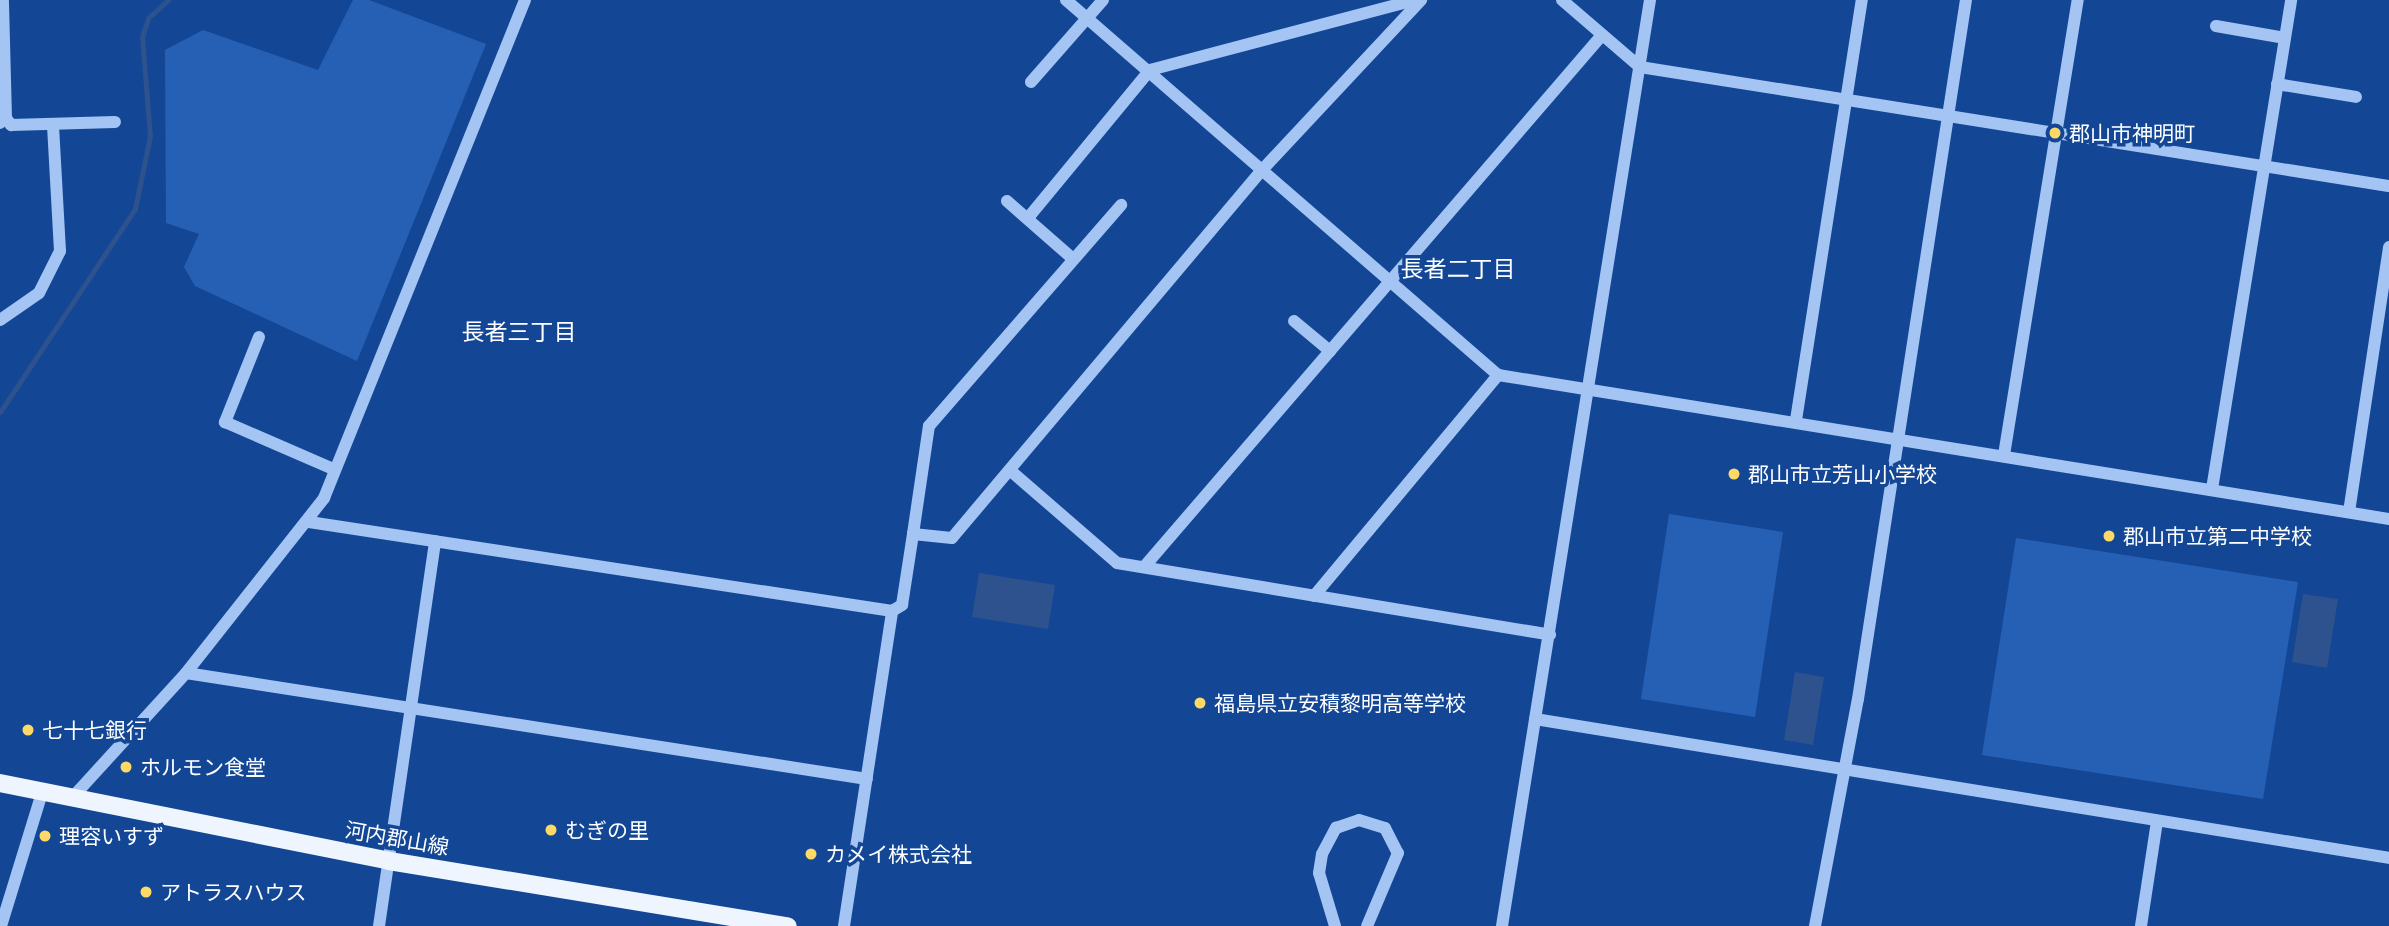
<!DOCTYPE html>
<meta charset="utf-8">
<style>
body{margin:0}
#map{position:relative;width:2389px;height:926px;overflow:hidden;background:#134796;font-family:Manrope,"Noto Sans JP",sans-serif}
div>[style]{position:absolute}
.green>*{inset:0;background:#2660b5}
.water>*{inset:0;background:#2d528d}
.stream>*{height:5px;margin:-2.5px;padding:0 2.5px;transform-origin:2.5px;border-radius:2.5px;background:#2d528d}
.minor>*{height:12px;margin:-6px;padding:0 6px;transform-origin:6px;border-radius:6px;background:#a4c4f3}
.major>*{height:18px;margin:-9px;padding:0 9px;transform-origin:9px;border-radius:9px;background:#eff5ff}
.dots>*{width:19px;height:19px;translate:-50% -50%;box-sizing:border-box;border:4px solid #134796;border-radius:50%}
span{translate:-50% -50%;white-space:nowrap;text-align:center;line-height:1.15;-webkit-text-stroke:7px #134796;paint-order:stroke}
.poi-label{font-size:21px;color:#fff}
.left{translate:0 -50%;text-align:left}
.street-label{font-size:21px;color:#fff}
.neighbourhood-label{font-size:23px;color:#fff}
</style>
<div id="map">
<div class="green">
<div style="clip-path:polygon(353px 0,369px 0,486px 44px,357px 361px,195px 286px,184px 267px,199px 234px,166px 223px,165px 50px,203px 30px,318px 70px)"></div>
<div style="clip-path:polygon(1669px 514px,1783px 532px,1755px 717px,1641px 699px)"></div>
<div style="clip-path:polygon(2016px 538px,2298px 582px,2263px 799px,1982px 755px)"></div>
</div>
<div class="water">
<div style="clip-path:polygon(979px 573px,1055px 585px,1048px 629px,972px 617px)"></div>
<div style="clip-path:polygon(2303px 594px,2338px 599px,2327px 668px,2292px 662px)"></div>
<div style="clip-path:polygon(1795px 672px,1824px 677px,1813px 745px,1784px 740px)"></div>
</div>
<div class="stream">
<div style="left:0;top:412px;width:244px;rotate:-56.4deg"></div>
<div style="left:135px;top:209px;width:75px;rotate:-78.4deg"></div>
<div style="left:150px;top:136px;width:99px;rotate:-94.6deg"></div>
<div style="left:142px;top:37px;width:20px;rotate:-72deg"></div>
<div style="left:148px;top:18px;width:27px;rotate:-42deg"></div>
</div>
<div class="minor">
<div style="left:1066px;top:0;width:572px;rotate:40.96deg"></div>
<div style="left:1498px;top:375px;width:903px;rotate:9.18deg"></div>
<div style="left:1562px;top:0;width:103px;rotate:40.7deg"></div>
<div style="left:1640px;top:67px;width:758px;rotate:9.03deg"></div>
<div style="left:2216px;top:26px;width:70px;rotate:9.9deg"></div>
<div style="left:1031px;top:82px;width:109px;rotate:-48.7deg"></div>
<div style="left:2277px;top:84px;width:80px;rotate:9.3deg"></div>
<div style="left:6px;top:118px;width:9px;rotate:54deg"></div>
<div style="left:11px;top:125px;width:104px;rotate:-1.7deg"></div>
<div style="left:0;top:123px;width:8px;rotate:-40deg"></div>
<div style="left:6px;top:118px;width:118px;rotate:-91.5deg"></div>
<div style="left:1007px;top:201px;width:88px;rotate:41.3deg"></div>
<div style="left:1028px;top:218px;width:192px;rotate:-50.5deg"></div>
<div style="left:1150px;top:70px;width:274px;rotate:-14.8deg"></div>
<div style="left:0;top:320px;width:47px;rotate:-34.7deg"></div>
<div style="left:39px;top:293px;width:47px;rotate:-63.4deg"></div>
<div style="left:60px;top:251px;width:127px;rotate:-93.2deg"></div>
<div style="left:1294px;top:321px;width:47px;rotate:39.8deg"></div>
<div style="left:259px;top:337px;width:92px;rotate:111.8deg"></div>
<div style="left:225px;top:422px;width:118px;rotate:23.5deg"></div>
<div style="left:1796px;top:420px;width:425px;rotate:-81.1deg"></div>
<div style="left:2004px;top:455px;width:461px;rotate:-80.8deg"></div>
<div style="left:1012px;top:472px;width:139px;rotate:40.9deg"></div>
<div style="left:1117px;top:563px;width:439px;rotate:9.4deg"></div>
<div style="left:2212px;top:489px;width:495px;rotate:-80.8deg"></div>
<div style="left:2349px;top:512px;width:268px;rotate:-81.4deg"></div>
<div style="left:309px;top:522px;width:590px;rotate:8.68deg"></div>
<div style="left:913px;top:534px;width:109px;rotate:-81.6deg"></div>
<div style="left:929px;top:426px;width:293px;rotate:-49deg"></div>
<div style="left:1144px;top:567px;width:702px;rotate:-49.27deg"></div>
<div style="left:1314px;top:596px;width:288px;rotate:-50.2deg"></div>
<div style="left:186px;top:673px;width:689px;rotate:8.85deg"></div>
<div style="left:1535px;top:719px;width:865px;rotate:9.24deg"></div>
<div style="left:71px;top:799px;width:171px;rotate:-47.6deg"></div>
<div style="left:186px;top:673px;width:223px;rotate:-51.7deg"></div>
<div style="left:324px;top:498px;width:537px;rotate:-68.02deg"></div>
<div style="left:1px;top:926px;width:139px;rotate:-72.9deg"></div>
<div style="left:379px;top:926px;width:389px;rotate:-81.7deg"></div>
<div style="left:844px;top:926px;width:319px;rotate:-81.3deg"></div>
<div style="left:892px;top:611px;width:12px;rotate:-31deg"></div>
<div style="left:902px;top:605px;width:72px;rotate:-81.2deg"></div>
<div style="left:913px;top:534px;width:39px;rotate:6deg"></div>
<div style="left:952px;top:538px;width:481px;rotate:-49.9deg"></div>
<div style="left:1262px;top:170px;width:233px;rotate:-46.9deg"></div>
<div style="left:1335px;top:926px;width:55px;rotate:-106.8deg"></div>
<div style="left:1319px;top:873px;width:19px;rotate:-81deg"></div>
<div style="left:1322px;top:854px;width:30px;rotate:-62deg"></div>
<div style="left:1336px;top:828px;width:24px;rotate:-19deg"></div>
<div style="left:1359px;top:820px;width:27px;rotate:17deg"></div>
<div style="left:1385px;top:828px;width:28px;rotate:63deg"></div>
<div style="left:1398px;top:853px;width:79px;rotate:113deg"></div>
<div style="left:1502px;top:926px;width:938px;rotate:-80.92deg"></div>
<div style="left:1815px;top:926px;width:231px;rotate:-79.3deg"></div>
<div style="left:1858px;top:699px;width:707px;rotate:-81.22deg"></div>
<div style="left:2141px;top:926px;width:105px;rotate:-81.3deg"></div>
</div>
<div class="major">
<div style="left:0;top:783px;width:397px;rotate:11.3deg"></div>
<div style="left:389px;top:861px;width:404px;rotate:9.3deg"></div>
</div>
<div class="dots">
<div style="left:2055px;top:133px;background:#ffd965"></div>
<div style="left:1734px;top:474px;background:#ffd965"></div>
<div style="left:2109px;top:536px;background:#ffd965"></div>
<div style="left:1200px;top:703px;background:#ffd965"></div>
<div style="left:28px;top:730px;background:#ffd965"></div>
<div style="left:126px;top:767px;background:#ffd965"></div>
<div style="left:551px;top:830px;background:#ffd965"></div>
<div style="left:45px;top:836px;background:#ffd965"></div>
<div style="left:811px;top:854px;background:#ffd965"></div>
<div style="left:146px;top:892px;background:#ffd965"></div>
</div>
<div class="poi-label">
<span class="left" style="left:2069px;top:133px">郡山市神明町</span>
<span class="left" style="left:1748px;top:474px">郡山市立芳山小学校</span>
<span class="left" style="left:2123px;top:536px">郡山市立第二中学校</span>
<span class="left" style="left:1214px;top:703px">福島県立安積黎明高等学校</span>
<span class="left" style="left:42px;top:730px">七十七銀行</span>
<span class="left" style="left:140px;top:767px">ホルモン食堂</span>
<span class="left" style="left:565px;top:830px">むぎの里</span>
<span class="left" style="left:59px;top:836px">理容いすず</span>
<span class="left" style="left:825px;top:854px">カメイ株式会社</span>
<span class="left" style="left:160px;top:892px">アトラスハウス</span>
</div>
<div class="street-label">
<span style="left:397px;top:838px;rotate:10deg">河内郡山線</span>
</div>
<div class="neighbourhood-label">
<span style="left:1458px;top:268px">長者二丁目</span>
<span style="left:519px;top:331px">長者三丁目</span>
</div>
</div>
